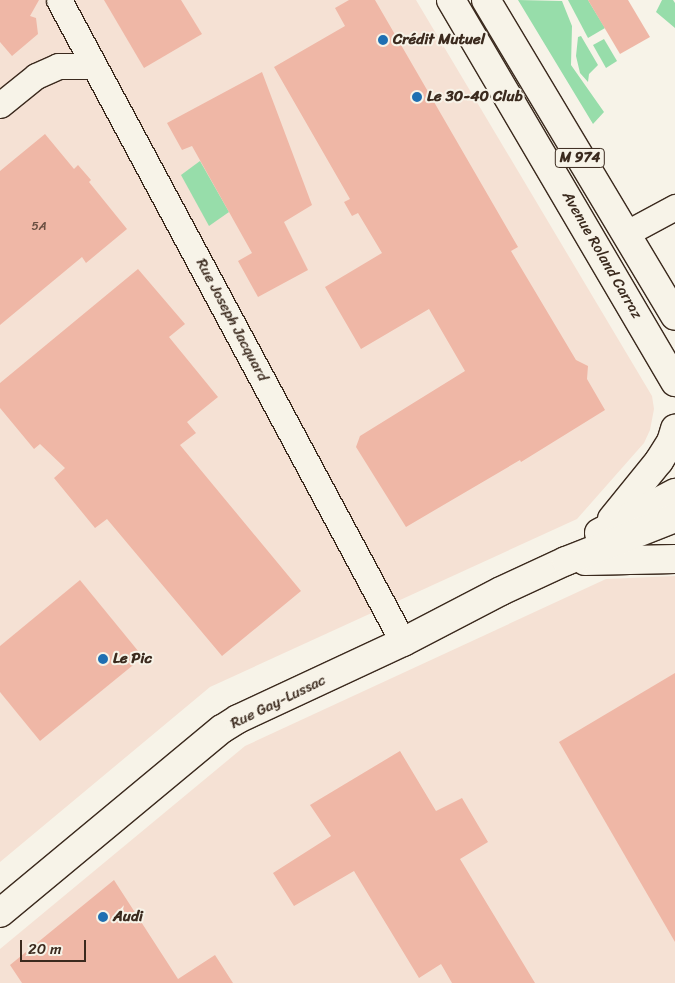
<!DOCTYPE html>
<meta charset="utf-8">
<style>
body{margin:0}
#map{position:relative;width:675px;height:983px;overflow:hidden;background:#f7f3e8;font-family:Sriracha,sans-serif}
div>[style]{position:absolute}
.built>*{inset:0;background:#f5e1d4}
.green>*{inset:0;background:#97ddaa}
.building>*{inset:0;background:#efb7a6}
.roads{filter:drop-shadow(1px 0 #3b2a1e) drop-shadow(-1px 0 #3b2a1e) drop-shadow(0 1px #3b2a1e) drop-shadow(0 -1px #3b2a1e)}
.minor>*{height:25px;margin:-12.5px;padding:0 12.5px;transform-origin:12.5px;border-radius:12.5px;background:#f7f3e8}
.secondary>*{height:28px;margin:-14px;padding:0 14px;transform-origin:14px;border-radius:14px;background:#f7f3e8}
.primary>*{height:28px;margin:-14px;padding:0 14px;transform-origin:14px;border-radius:14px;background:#f7f3e8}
.dots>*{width:14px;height:14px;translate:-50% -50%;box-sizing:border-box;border:2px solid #f7f3e8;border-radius:50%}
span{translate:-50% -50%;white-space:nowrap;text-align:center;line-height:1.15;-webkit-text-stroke:4px #f7f3e8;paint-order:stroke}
.number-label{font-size:12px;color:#684d40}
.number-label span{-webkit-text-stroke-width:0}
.shield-label span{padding:1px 4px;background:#f7f3e8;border:1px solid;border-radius:4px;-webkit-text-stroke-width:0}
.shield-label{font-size:14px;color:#3b2a1e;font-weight:700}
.poi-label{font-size:15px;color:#3b2a1e;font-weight:700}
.left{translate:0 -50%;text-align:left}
.street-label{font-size:15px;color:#3b2a1e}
.scale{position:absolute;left:20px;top:940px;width:66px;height:22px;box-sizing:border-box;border:2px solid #3b2a1e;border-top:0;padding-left:6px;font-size:15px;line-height:18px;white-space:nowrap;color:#3b2a1e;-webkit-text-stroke:4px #f7f3e8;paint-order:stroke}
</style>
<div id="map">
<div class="built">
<div style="clip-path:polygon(0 0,416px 0,652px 396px,654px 409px,650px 430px,644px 443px,577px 519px,210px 687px,0 862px)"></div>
<div style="clip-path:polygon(675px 576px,675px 983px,0 983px,0 949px,245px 746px,606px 579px)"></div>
</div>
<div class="green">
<div style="clip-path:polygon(518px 0,562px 1px,572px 26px,571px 65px,604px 112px,593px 124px)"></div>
<div style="clip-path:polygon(568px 0,588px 0,605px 28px,588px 38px)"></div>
<div style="clip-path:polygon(662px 0,673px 0,675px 3px,675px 28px,656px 12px)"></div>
<div style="clip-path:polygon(581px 36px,598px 65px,589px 74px,588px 82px,580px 73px,576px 56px,578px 37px)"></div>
<div style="clip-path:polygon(604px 39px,617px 61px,606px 68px,593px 45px)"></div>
<div style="clip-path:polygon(200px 161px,229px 212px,209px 226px,181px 175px)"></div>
</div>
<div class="building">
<div style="clip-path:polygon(0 0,39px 0,30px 16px,36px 18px,38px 34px,12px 56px,0 42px)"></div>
<div style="clip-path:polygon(104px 0,181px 0,202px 34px,144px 68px)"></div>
<div style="clip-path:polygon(349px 0,375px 0,518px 247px,511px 251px,576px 360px,588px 366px,587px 379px,605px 410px,521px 462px,520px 460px,406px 527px,356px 447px,360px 436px,465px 371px,429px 309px,361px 349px,325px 287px,382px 253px,358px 213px,352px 216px,344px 202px,350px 199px,274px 67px,345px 26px,335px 8px)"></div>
<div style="clip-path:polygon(588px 0,628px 0,650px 37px,620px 54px)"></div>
<div style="clip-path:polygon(262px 72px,312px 205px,284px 222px,308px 270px,258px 297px,238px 261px,252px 253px,192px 146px,182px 150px,167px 123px)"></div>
<div style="clip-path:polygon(45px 134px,74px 169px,78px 165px,91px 180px,89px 182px,127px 229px,86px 263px,82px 257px,0 325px,0 171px)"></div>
<div style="clip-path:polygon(138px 269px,185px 324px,169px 337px,218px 397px,187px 422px,196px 433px,180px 445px,301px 591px,222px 656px,107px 519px,95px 528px,54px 478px,65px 468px,40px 444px,34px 449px,0 408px,0 383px)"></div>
<div style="clip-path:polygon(80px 580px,143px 657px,40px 741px,0 692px,0 646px)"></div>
<div style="clip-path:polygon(675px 673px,675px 942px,559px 742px)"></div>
<div style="clip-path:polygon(400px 751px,436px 811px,462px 798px,488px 842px,460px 859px,535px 983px,452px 983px,441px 964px,419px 978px,354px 871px,294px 906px,273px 873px,331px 836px,310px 805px)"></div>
<div style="clip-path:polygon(114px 880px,178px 979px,215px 955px,233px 983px,22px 983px,10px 965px)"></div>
</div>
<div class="roads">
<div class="minor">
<div style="left:59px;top:0;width:728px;rotate:61.82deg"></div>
<div style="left:0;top:105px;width:46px;rotate:-38.9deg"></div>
<div style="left:36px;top:76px;width:24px;rotate:-24deg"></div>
<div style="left:58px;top:66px;width:36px"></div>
<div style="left:625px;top:234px;width:57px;rotate:-28.4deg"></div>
</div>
<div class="secondary">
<div style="left:612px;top:519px;width:75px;rotate:-51deg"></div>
<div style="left:659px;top:461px;width:22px;rotate:-58deg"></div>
<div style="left:671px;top:442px;width:14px;rotate:-73deg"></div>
<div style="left:599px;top:533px;width:86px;rotate:-27.8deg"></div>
<div style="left:585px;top:561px;width:90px;rotate:-1.3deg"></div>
<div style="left:0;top:913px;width:288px;rotate:-39.7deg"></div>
<div style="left:222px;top:729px;width:19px;rotate:-32deg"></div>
<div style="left:238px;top:719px;width:182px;rotate:-25deg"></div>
<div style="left:403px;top:642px;width:110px;rotate:-27.5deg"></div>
<div style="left:501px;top:591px;width:72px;rotate:-24.8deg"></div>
<div style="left:566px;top:561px;width:117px;rotate:-21.5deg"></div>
</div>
<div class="primary">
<div style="left:451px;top:0;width:443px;rotate:59.6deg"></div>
<div style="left:486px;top:0;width:368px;rotate:59.1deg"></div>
</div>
</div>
<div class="dots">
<div style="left:383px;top:40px;background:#1f6fb2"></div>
<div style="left:417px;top:97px;background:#1f6fb2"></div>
<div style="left:103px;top:659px;background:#1f6fb2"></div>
<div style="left:103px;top:917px;background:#1f6fb2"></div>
</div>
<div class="number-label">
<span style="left:39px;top:227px">5A</span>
</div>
<div class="shield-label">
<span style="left:580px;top:158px">M 974</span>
</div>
<div class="poi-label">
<span class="left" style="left:393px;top:40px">Crédit Mutuel</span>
<span class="left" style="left:427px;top:97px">Le 30-40 Club</span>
<span class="left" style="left:113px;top:659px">Le Pic</span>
<span class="left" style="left:113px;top:917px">Audi</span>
</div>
<div class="street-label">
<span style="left:602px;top:255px;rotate:60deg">Avenue Roland Carraz</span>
<span style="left:232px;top:320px;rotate:62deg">Rue Joseph Jacquard</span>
<span style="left:278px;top:702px;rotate:-26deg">Rue Gay-Lussac</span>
</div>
<div class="scale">20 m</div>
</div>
